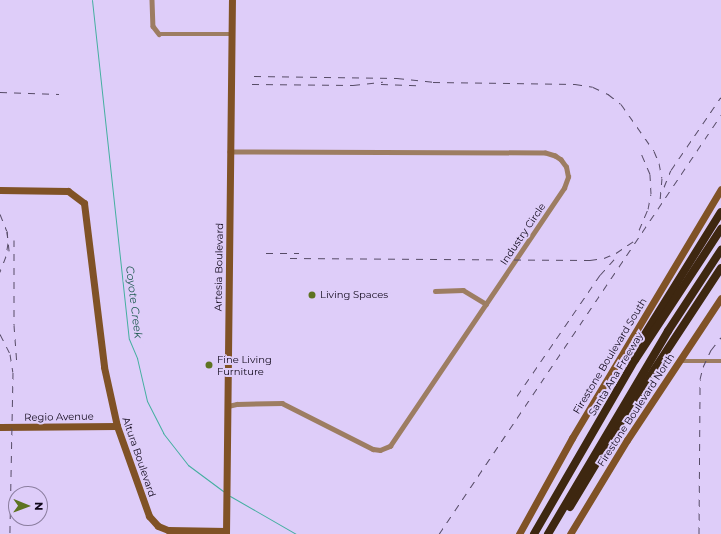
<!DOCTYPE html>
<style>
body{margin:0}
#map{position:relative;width:721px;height:534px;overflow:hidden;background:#decdf9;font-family:Montserrat,sans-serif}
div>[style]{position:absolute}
.stream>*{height:1px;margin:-0.5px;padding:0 0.5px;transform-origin:0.5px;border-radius:0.5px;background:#44afa0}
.street>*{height:4.5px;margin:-2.25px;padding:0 2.25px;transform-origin:2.25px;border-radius:2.25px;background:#9d7d62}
.secondary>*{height:7px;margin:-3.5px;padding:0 3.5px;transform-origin:3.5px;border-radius:3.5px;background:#805226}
.highway>*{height:8px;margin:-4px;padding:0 4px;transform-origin:4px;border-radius:4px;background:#3e2710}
.rail>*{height:1px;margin-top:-0.5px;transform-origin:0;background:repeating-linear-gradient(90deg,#564b66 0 7px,transparent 0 14px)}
.dots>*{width:11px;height:11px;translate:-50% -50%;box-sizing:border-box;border:2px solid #decdf9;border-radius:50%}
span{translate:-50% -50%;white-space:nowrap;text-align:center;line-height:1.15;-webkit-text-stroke:4px #decdf9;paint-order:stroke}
.street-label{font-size:10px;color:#0f0719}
.poi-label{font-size:10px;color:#0f0719}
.left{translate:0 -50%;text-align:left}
.water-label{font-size:11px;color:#1f5a51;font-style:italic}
.north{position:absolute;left:8px;top:486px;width:40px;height:40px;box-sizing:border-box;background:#decdf9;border:1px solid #8b7e9f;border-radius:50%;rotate:91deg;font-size:11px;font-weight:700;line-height:16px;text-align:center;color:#0f0719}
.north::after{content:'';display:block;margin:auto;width:14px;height:18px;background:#5e7322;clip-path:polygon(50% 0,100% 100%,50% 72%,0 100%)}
</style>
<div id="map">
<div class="stream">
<div style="left:92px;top:0;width:341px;rotate:83.8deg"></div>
<div style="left:129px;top:339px;width:21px;rotate:67deg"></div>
<div style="left:137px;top:358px;width:44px;rotate:76.9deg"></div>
<div style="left:147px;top:401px;width:36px;rotate:63deg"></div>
<div style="left:163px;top:433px;width:41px;rotate:52deg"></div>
<div style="left:188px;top:465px;width:44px;rotate:36.6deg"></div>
<div style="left:230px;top:496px;width:76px;rotate:29.9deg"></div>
</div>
<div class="street">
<div style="left:152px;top:0;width:26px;rotate:88deg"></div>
<div style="left:153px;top:26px;width:10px;rotate:53deg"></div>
<div style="left:159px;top:34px;width:72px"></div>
<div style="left:435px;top:291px;width:28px;rotate:-2deg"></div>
<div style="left:463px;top:290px;width:27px;rotate:31deg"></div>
<div style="left:679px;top:361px;width:42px"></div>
<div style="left:228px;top:406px;width:9px;rotate:-13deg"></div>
<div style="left:237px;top:404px;width:45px;rotate:-1.3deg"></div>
<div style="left:282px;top:403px;width:102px;rotate:26.8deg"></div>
<div style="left:373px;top:449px;width:7px;rotate:8deg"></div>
<div style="left:380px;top:450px;width:11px;rotate:-22deg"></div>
<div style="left:390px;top:446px;width:311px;rotate:-56deg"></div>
<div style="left:564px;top:188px;width:12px;rotate:-70deg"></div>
<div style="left:568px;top:177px;width:10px;rotate:-101deg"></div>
<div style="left:566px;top:167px;width:9px;rotate:-126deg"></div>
<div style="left:561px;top:160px;width:7px;rotate:-146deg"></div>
<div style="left:555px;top:156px;width:10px;rotate:-163deg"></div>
<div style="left:545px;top:153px;width:315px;rotate:-179.8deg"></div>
</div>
<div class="secondary">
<div style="left:0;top:190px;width:68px;rotate:0.8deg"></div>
<div style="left:68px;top:191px;width:20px;rotate:37deg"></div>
<div style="left:84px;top:203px;width:165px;rotate:83deg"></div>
<div style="left:104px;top:367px;width:60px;rotate:77.6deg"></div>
<div style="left:117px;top:426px;width:96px;rotate:70.4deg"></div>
<div style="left:149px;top:516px;width:13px;rotate:48deg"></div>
<div style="left:158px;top:526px;width:11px;rotate:22deg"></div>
<div style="left:168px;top:530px;width:58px;rotate:1deg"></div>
<div style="left:0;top:427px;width:117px;rotate:-0.5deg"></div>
<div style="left:226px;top:534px;width:534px;rotate:-89.36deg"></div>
<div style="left:519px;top:534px;width:110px;rotate:-61.1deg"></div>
<div style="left:572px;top:438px;width:290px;rotate:-59.1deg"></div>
<div style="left:570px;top:534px;width:110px;rotate:-58.8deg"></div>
<div style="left:627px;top:440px;width:170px;rotate:-56.5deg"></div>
</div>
<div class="highway">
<div style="left:637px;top:352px;width:10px;rotate:-73deg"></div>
<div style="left:640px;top:342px;width:153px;rotate:-58.1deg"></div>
<div style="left:570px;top:507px;width:122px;rotate:-59deg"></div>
<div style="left:633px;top:402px;width:160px;rotate:-56.7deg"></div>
<div style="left:534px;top:534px;width:201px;rotate:-59.9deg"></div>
<div style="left:635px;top:360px;width:157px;rotate:-56.7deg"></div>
<div style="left:548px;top:534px;width:236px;rotate:-59.4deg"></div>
<div style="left:668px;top:331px;width:97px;rotate:-56.8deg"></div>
</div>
<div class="rail">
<div style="left:254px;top:76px;width:143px;rotate:0.8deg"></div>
<div style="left:397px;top:78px;width:36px;rotate:6deg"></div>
<div style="left:433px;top:82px;width:142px;rotate:0.8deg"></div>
<div style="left:575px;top:84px;width:18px;rotate:9deg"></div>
<div style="left:593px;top:87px;width:17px;rotate:25deg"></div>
<div style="left:608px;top:94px;width:16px;rotate:38deg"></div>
<div style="left:621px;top:104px;width:57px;rotate:54.9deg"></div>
<div style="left:654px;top:151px;width:13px;rotate:67deg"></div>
<div style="left:659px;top:163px;width:15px;rotate:79deg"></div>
<div style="left:662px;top:178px;width:23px;rotate:95deg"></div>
<div style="left:252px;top:84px;width:101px;rotate:0.6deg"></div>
<div style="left:353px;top:85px;width:30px;rotate:-6deg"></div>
<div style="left:381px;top:84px;width:36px;rotate:2deg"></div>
<div style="left:0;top:92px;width:59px;rotate:1.9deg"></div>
<div style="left:664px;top:187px;width:18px;rotate:-68deg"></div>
<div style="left:671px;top:170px;width:88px;rotate:-55.6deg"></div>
<div style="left:0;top:214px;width:18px;rotate:68deg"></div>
<div style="left:7px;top:231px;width:12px;rotate:85deg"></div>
<div style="left:8px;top:243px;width:13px;rotate:99deg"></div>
<div style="left:6px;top:256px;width:17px;rotate:111deg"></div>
<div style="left:639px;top:230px;width:23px;rotate:-67deg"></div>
<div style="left:648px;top:209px;width:15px;rotate:-79deg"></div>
<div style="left:651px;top:194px;width:20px;rotate:-93deg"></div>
<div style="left:650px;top:174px;width:23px;rotate:-113deg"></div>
<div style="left:7px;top:231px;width:20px;rotate:84deg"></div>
<div style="left:14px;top:240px;width:85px;rotate:90deg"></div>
<div style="left:14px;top:325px;width:41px;rotate:85.8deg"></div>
<div style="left:266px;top:253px;width:33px"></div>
<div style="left:290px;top:258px;width:300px;rotate:0.4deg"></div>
<div style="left:590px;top:260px;width:14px;rotate:-8deg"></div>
<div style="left:604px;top:258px;width:13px;rotate:-23deg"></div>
<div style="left:616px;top:253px;width:22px;rotate:-34deg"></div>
<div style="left:0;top:334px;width:22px;rotate:63deg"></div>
<div style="left:10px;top:354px;width:18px;rotate:81deg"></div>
<div style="left:13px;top:372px;width:162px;rotate:91.1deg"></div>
<div style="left:517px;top:396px;width:147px;rotate:-55.6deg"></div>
<div style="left:600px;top:275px;width:28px;rotate:-48deg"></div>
<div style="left:439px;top:534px;width:505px;rotate:-56.06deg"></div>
<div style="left:699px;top:534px;width:155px;rotate:-89.6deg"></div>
<div style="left:700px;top:379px;width:12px;rotate:-76deg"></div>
<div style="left:703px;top:367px;width:19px;rotate:-65deg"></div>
<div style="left:711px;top:350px;width:16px;rotate:-52deg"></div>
</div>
<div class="dots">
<div style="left:312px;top:295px;background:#5e7322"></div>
<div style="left:209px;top:365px;background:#5e7322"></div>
</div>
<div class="street-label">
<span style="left:523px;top:234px;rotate:-56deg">Industry Circle</span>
<span style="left:219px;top:267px;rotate:-89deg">Artesia Boulevard</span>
<span style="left:610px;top:356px;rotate:-59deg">Firestone Boulevard South</span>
<span style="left:616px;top:374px;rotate:-59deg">Santa Ana Freeway</span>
<span style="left:636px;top:410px;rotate:-57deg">Firestone Boulevard North</span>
<span style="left:59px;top:417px;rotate:-1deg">Regio Avenue</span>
<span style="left:139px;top:457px;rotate:71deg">Altura Boulevard</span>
</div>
<div class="poi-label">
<span class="left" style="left:320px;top:295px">Living Spaces</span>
<span class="left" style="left:217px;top:365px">Fine Living<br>Furniture</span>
</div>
<div class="water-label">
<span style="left:134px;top:302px;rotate:83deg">Coyote Creek</span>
</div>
<div class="north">N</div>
</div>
